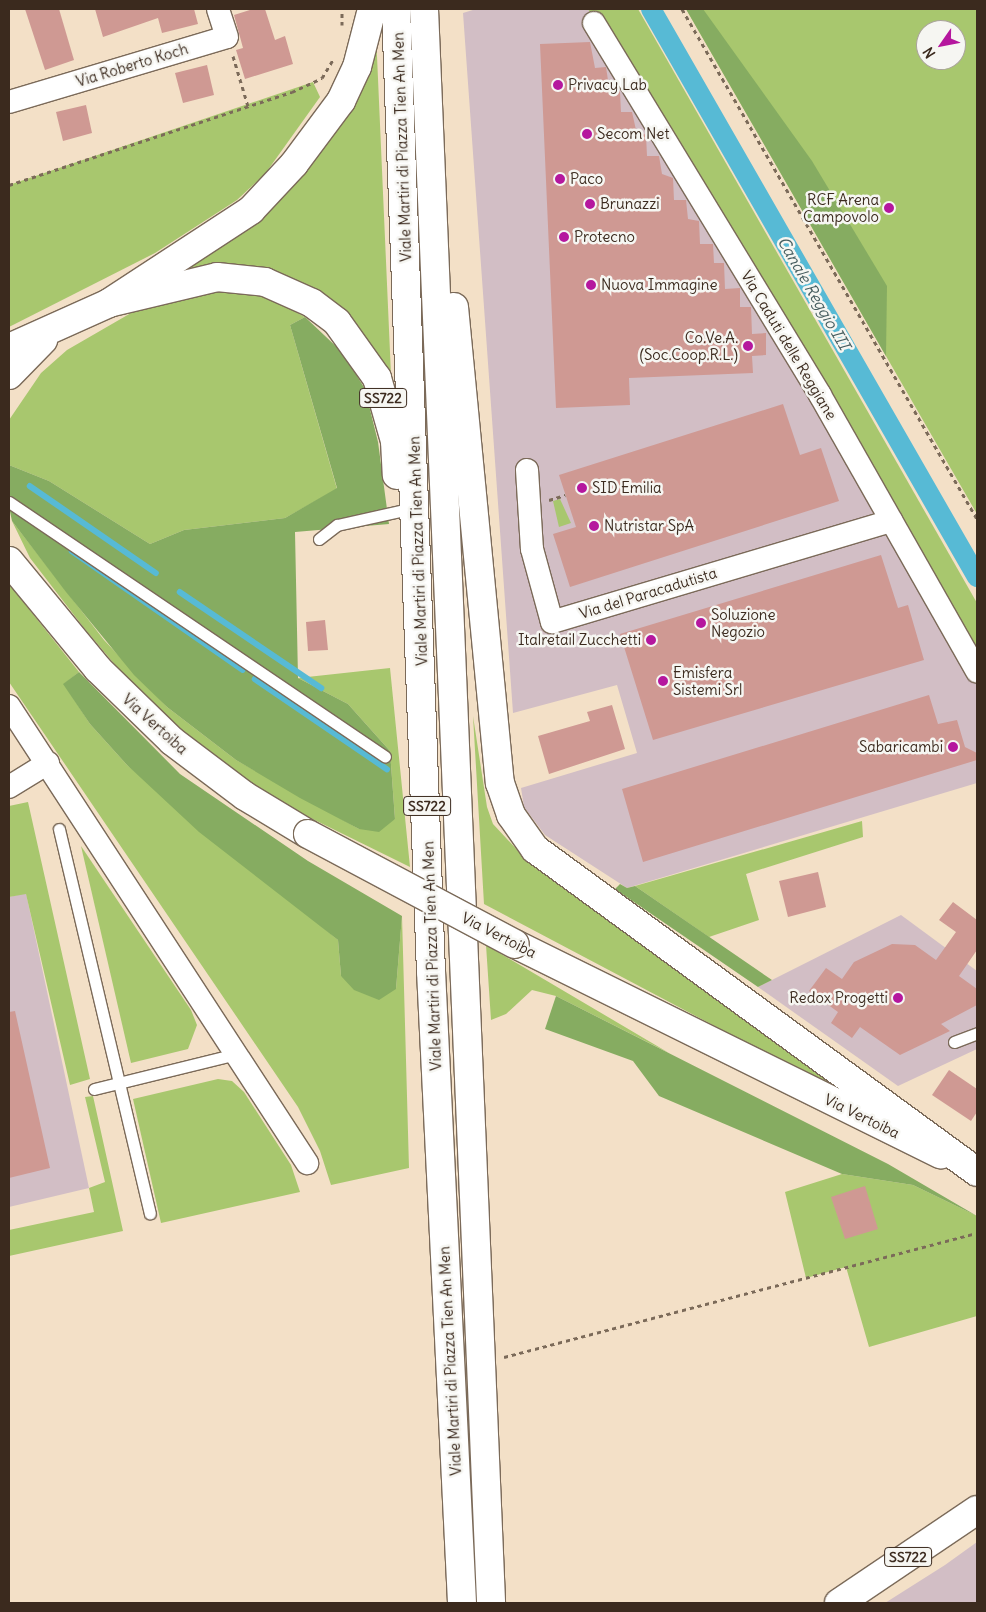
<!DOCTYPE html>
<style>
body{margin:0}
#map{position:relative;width:986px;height:1612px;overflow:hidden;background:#f3e0c7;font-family:Delius,sans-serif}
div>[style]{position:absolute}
.industrial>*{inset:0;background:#d2bec5}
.green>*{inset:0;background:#a8c76e}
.forest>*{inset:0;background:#86ac61}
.stream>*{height:5.5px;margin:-2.75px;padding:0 2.75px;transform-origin:2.75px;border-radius:2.75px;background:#57bad5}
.canal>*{height:20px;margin:-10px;padding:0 10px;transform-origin:10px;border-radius:10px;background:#57bad5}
.building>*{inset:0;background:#cf9993}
.path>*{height:3px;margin-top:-1.5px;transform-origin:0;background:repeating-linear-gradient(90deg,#7b6a59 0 4px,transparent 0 8px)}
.roads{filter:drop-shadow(1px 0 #7b6a59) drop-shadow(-1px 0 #7b6a59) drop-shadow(0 1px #7b6a59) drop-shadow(0 -1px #7b6a59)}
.service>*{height:11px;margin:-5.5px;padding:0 5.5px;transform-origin:5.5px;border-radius:5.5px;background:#fff}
.minor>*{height:22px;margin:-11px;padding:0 11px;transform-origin:11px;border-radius:11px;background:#fff}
.secondary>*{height:28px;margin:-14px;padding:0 14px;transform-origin:14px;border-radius:14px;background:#fff}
.trunk>*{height:28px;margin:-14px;padding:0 14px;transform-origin:14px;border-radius:14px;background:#fff}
.bridges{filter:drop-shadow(1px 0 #7b6a59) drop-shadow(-1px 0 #7b6a59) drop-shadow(0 1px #7b6a59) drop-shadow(0 -1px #7b6a59)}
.secondary-bridge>*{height:28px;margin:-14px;padding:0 14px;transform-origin:14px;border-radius:14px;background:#fff}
.dots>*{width:14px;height:14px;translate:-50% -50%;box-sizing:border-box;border:2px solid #f6f6f2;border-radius:50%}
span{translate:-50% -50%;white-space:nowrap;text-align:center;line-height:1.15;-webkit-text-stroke:5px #f6f6f2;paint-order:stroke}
.shield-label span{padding:1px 4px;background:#f6f6f2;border:1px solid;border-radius:4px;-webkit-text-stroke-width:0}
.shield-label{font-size:14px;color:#3b2a1e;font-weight:700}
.street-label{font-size:15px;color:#3b2a1e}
.poi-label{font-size:15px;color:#3b2a1e}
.left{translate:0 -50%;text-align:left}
.right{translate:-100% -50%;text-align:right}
.water-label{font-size:16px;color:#455c5e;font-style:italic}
.frame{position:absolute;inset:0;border:10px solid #3b2a1e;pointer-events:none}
.north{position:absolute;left:916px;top:20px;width:50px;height:50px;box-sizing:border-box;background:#f6f6f2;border:1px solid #aba49d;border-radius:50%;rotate:237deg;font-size:14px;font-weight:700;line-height:20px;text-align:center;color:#3b2a1e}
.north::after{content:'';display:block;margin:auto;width:18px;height:22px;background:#b5179e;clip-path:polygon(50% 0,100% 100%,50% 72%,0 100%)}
</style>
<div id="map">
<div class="industrial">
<div style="clip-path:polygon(476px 9px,588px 9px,977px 673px,977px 783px,627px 888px,545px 835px,524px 807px,521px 788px,637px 753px,617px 685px,513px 713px,463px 13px)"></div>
<div style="clip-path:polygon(26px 893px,89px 1188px,9px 1207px,9px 897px)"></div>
<div style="clip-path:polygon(901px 915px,977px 971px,977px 1049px,898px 1086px,758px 987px)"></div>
<div style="clip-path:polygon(977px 1542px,977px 1603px,885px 1603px,945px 1565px)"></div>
</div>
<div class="green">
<div style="clip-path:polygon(588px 9px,638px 9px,977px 603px,977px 671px)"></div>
<div style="clip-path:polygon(evenodd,686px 9px,977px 9px,977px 514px,886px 356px,686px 9px,926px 30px,956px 30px,956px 60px,926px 60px,926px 30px)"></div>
<div style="clip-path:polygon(376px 33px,392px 398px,323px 295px,158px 279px,246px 227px)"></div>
<div style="clip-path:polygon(313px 82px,320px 97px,265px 174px,237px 200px,155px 253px,9px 327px,9px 185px)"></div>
<div style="clip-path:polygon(207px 289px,241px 289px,270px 298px,305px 317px,290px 325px,337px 489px,285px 518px,184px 530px,150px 544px,49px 481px,9px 465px,9px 420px,41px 373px,67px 350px,131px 313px,165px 296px)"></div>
<div style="clip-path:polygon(560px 499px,571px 523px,559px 527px,553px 501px)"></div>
<div style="clip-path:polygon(12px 521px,104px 640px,167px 707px,236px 760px,359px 829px,395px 819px,390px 751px,348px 704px,298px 678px,390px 668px,410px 867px,274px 800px,178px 730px,132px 685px,84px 628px,30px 558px)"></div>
<div style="clip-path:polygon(9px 584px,79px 672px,64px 684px,90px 724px,127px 765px,338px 940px,341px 976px,396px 989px,402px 916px,409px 1168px,331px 1185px,320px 1151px,298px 1107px,9px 682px)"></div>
<div style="clip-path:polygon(473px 716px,487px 807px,493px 824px,520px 853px,898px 1123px,484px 904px)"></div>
<div style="clip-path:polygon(28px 802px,90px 1079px,70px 1085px,26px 894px,9px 897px,9px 806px)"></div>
<div style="clip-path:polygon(862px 821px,863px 837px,746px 874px,759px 920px,709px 937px,635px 886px)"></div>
<div style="clip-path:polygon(81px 846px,191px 1010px,197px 1025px,188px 1049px,131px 1063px)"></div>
<div style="clip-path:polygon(486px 945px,669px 1053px,556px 996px,532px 990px,506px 1014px,491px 1020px)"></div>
<div style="clip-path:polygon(218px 1079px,232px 1081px,244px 1092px,291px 1165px,300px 1192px,161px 1223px,133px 1099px)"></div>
<div style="clip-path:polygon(93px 1096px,123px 1231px,9px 1256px,9px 1230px,94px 1212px,89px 1188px,105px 1182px,85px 1097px)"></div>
<div style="clip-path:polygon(842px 1174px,913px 1185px,977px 1216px,977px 1316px,869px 1347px,846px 1267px,806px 1278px,785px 1192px)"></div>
</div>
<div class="forest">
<div style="clip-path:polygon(686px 9px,703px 9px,812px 161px,887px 286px,886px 356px)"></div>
<div style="clip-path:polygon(305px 317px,343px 353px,365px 389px,378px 442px,389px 524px,295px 532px,298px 678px,348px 704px,390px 751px,395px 819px,379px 832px,359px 829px,300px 798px,236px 760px,167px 707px,134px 675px,66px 592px,12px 521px,9px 507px,9px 465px,49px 481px,150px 544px,184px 530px,285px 518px,337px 488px,290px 325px)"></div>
<div style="clip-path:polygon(79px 672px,180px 774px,308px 861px,402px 916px,396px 989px,379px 1000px,354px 990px,341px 976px,338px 940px,199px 832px,127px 765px,90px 724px,63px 684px)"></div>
<div style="clip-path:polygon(620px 884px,627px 888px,635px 886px,772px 980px,758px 987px,615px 889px)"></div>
<div style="clip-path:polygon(556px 996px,888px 1164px,977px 1216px,913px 1185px,842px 1174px,659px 1096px,633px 1061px,545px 1029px)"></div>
</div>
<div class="stream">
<div style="left:30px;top:486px;width:153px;rotate:34.6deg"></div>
<div style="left:72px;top:551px;width:208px;rotate:34.8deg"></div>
<div style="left:180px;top:592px;width:171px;rotate:34.2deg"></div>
<div style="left:255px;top:679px;width:160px;rotate:34.3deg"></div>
</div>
<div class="canal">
<div style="left:651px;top:9px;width:655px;rotate:60.15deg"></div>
</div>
<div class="building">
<div style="clip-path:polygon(25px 9px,59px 9px,74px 60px,45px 70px)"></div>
<div style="clip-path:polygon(95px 9px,194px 9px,198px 24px,162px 33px,158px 18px,103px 37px)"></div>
<div style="clip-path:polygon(253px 9px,265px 9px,275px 40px,285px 36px,293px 64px,245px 79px,236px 50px,243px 48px,234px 15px)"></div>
<div style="clip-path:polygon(590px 42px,595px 68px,606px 67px,609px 87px,617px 86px,620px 92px,621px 112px,632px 112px,636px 130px,646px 135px,647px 156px,659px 156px,662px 174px,673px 178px,674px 200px,686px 200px,688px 219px,699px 221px,700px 244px,713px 244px,714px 263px,724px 263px,725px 289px,740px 288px,740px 307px,751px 307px,752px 334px,766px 333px,766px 355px,752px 356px,753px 373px,629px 378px,630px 405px,556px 408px,540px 44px)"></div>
<div style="clip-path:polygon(207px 65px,214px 95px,183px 103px,175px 73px)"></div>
<div style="clip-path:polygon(86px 105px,92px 133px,63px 141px,56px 112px)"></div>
<div style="clip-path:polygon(783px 404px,800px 455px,821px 448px,839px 501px,570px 587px,553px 534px,576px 527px,559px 475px)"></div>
<div style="clip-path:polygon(881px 555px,898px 608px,908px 605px,924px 660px,653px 740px,620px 634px)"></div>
<div style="clip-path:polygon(325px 620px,328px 650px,308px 651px,306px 622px)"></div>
<div style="clip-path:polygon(929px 695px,938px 724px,957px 720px,965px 747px,977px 753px,977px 760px,643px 862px,622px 789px)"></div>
<div style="clip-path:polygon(612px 705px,625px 749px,549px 774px,538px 736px,590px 721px,587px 712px)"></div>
<div style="clip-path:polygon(818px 872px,826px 907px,788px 917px,779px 881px)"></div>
<div style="clip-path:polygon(953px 902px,977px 920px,977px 950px,959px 976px,977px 989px,977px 1005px,941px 1024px,950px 1031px,900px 1055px,860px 1027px,852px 1038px,831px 1023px,838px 1012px,809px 991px,826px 968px,842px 979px,854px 962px,892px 944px,915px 945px,936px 960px,956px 932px,939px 920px)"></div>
<div style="clip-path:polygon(15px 1011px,50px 1168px,9px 1178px,9px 1012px)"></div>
<div style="clip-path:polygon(949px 1070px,977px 1089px,977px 1112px,971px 1121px,932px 1095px)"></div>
<div style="clip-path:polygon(865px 1186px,878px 1229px,845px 1239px,831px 1197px)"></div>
</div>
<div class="path">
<div style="left:682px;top:9px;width:589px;rotate:59.95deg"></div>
<div style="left:342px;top:25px;width:16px;rotate:-90deg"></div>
<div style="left:233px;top:56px;width:52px;rotate:73.3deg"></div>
<div style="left:9px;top:185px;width:298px;rotate:-18.2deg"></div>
<div style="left:292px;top:92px;width:33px;rotate:-25deg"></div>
<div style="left:322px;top:78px;width:21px;rotate:-59deg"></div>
<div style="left:549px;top:500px;width:17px;rotate:-17deg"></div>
<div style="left:504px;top:1357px;width:489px;rotate:-14.7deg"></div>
</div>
<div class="roads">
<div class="service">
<div style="left:9px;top:502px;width:454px;rotate:34.1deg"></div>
<div style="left:319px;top:539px;width:23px;rotate:-38deg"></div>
<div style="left:337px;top:525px;width:65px;rotate:-12.5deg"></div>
<div style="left:59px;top:829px;width:395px;rotate:76.7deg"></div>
<div style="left:954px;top:1042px;width:25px;rotate:-21deg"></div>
<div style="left:94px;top:1089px;width:146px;rotate:-13.8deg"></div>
</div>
<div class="minor">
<div style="left:594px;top:23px;width:435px;rotate:58.7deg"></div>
<div style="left:820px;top:395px;width:318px;rotate:60.4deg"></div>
<div style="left:9px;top:102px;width:227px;rotate:-16.6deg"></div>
<div style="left:227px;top:37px;width:29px;rotate:-108deg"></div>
<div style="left:527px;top:470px;width:79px;rotate:86.4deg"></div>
<div style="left:532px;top:549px;width:76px;rotate:74.7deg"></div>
<div style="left:552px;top:622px;width:354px;rotate:-16.6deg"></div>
<div style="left:9px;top:706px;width:546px;rotate:56.89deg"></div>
<div style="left:9px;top:787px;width:46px;rotate:-31.6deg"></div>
</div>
<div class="secondary">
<div style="left:9px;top:561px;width:140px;rotate:50.5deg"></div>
<div style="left:98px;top:669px;width:103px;rotate:44.2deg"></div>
<div style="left:172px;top:741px;width:91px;rotate:37deg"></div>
<div style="left:245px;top:796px;width:74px;rotate:31.1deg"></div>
<div style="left:515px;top:944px;width:475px;rotate:26.3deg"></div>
</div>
<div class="trunk">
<div style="left:396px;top:9px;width:963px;rotate:87.92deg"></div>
<div style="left:431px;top:971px;width:633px;rotate:87.19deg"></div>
<div style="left:424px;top:9px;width:1595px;rotate:87.59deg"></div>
<div style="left:109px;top:303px;width:111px;rotate:-13.5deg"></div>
<div style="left:217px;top:277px;width:48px;rotate:5.9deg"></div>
<div style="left:265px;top:282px;width:51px;rotate:24.1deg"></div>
<div style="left:312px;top:303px;width:31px;rotate:37deg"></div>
<div style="left:337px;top:322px;width:69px;rotate:54.5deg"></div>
<div style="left:377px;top:378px;width:66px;rotate:74.1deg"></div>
<div style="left:395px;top:441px;width:34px;rotate:87deg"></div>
<div style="left:454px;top:307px;width:478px;rotate:84.5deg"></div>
<div style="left:500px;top:783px;width:34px;rotate:71deg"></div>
<div style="left:511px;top:815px;width:42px;rotate:54.8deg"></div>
<div style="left:535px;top:849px;width:547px;rotate:36.16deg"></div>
<div style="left:9px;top:348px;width:110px;rotate:-24.2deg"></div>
<div style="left:109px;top:303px;width:170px;rotate:-33.2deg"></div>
<div style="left:251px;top:210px;width:63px;rotate:-46.9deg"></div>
<div style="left:294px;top:164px;width:79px;rotate:-53.3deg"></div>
<div style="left:341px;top:101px;width:38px;rotate:-65deg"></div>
<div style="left:357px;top:67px;width:60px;rotate:-75.5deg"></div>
<div style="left:9px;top:375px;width:49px;rotate:-45.8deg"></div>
<div style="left:839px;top:1603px;width:166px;rotate:-34deg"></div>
</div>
</div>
<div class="bridges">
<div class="secondary-bridge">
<div style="left:308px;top:834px;width:234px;rotate:28deg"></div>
</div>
</div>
<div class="dots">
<div style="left:558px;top:85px;background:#b5179e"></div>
<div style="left:587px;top:134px;background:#b5179e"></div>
<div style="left:560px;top:179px;background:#b5179e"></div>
<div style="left:590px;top:204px;background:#b5179e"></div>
<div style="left:889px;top:208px;background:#b5179e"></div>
<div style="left:564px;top:237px;background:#b5179e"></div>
<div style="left:591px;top:285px;background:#b5179e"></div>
<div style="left:748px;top:346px;background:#b5179e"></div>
<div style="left:582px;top:488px;background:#b5179e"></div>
<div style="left:594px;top:526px;background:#b5179e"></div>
<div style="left:701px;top:623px;background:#b5179e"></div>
<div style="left:651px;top:640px;background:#b5179e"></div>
<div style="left:663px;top:681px;background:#b5179e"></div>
<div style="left:953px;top:747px;background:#b5179e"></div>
<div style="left:898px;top:998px;background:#b5179e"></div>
</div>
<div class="shield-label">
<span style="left:383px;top:398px">SS722</span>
<span style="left:427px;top:806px">SS722</span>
<span style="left:908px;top:1557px">SS722</span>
</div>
<div class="street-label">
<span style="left:132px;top:65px;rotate:-17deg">Via Roberto Koch</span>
<span style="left:402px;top:147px;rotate:-92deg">Viale Martiri di Piazza Tien An Men</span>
<span style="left:789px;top:345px;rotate:59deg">Via Caduti delle Reggiane</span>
<span style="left:418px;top:551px;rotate:-92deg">Viale Martiri di Piazza Tien An Men</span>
<span style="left:648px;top:593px;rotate:-17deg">Via del Paracadutista</span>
<span style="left:155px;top:724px;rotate:42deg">Via Vertoiba</span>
<span style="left:499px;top:935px;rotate:27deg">Via Vertoiba</span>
<span style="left:432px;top:956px;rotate:-92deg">Viale Martiri di Piazza Tien An Men</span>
<span style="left:862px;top:1116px;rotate:26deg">Via Vertoiba</span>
<span style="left:450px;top:1361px;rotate:-93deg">Viale Martiri di Piazza Tien An Men</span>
</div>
<div class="poi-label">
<span class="left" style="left:568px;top:85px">Privacy Lab</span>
<span class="left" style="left:597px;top:134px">Secom Net</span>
<span class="left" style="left:570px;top:179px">Paco</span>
<span class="right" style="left:879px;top:208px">RCF Arena<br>Campovolo</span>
<span class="left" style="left:600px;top:204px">Brunazzi</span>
<span class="left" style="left:574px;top:237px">Protecno</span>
<span class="left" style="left:601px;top:285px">Nuova Immagine</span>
<span class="right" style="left:738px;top:346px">Co.Ve.A.<br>(Soc.Coop.R.L.)</span>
<span class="left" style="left:592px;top:488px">SID Emilia</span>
<span class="left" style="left:604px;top:526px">Nutristar SpA</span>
<span class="left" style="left:711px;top:623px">Soluzione<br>Negozio</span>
<span class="right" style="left:641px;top:640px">Italretail Zucchetti</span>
<span class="left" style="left:673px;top:681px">Emisfera<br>Sistemi Srl</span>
<span class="right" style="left:943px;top:747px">Sabaricambi</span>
<span class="right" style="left:888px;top:998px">Redox Progetti</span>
</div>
<div class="water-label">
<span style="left:814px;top:293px;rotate:60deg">Canale Reggio III</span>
</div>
<div class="frame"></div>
<div class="north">N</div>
</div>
